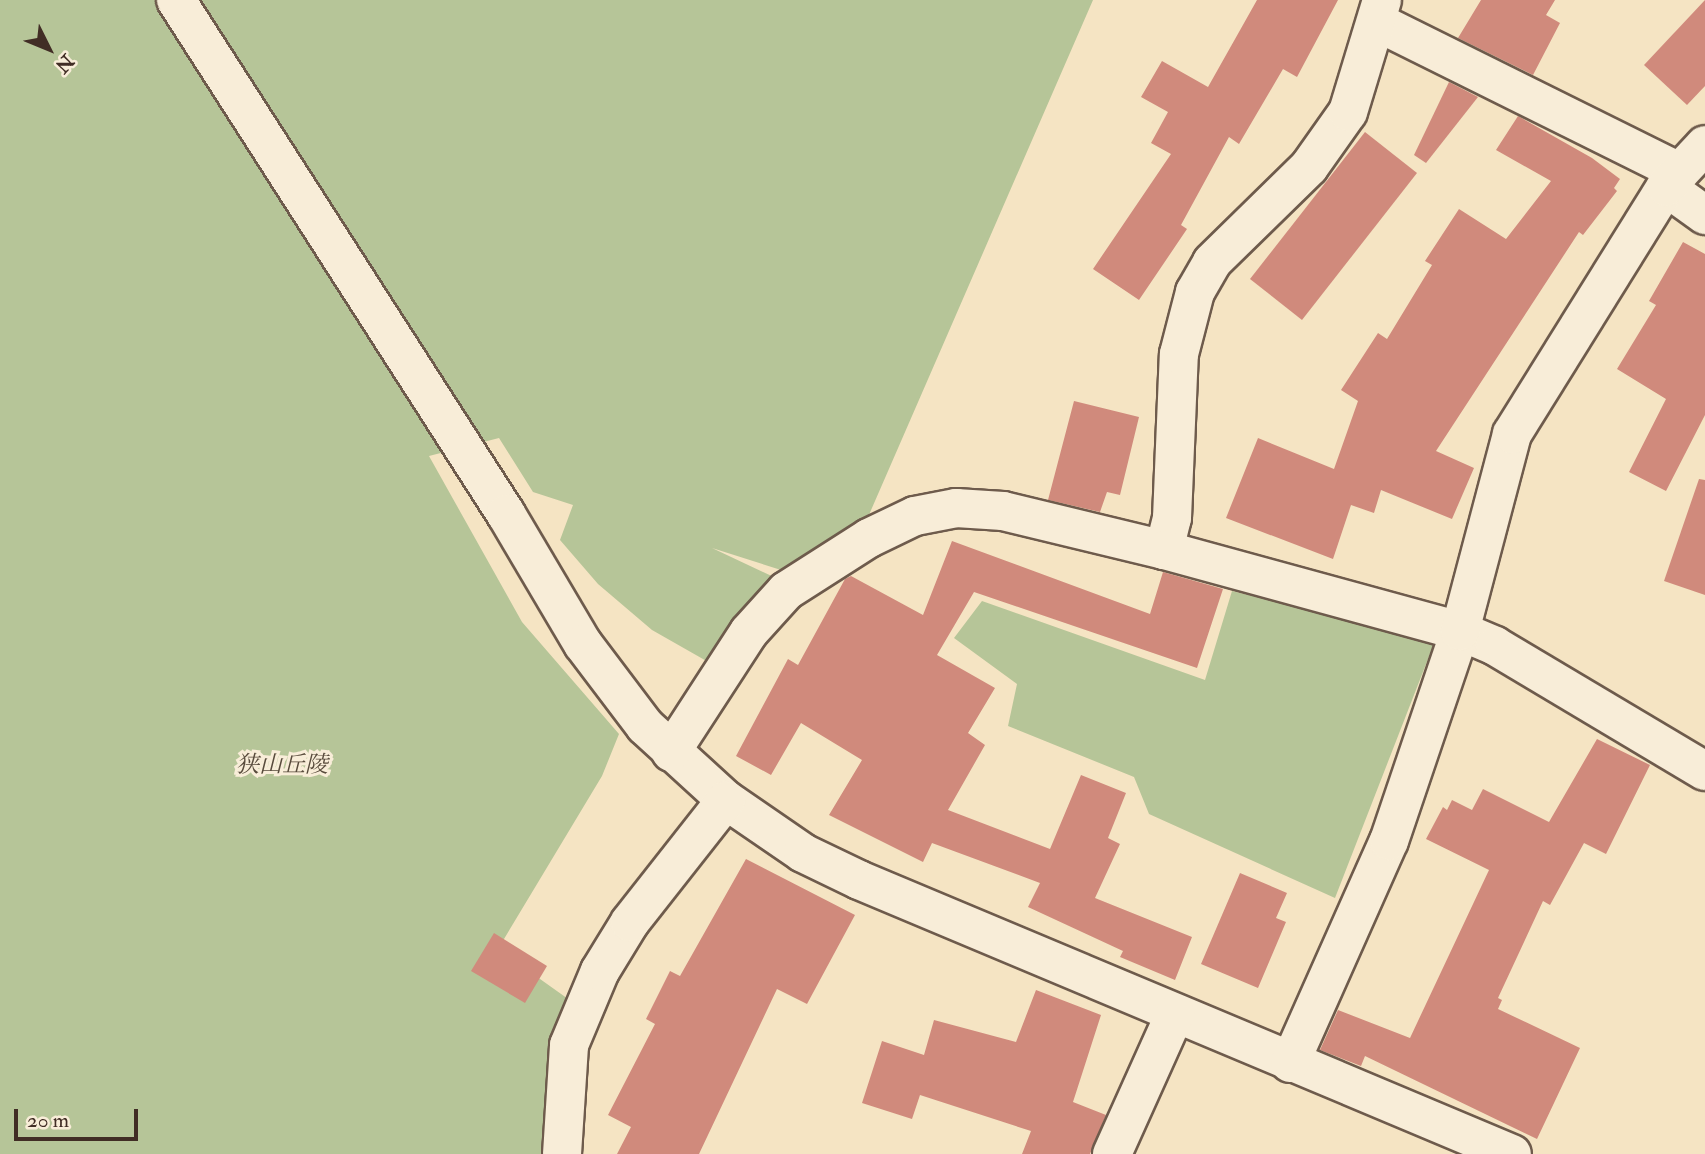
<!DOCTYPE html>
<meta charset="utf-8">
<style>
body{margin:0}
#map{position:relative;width:1705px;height:1154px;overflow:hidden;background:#f5e4c3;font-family:"IM FELL Double Pica","Noto Serif JP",serif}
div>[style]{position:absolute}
.green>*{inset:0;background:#b6c598}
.building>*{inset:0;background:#d08a7c}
.roads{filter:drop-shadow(2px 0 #6e5b4c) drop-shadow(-2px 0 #6e5b4c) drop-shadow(0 2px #6e5b4c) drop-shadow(0 -2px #6e5b4c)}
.minor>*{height:38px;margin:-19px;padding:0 19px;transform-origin:19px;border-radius:19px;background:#f8edd8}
span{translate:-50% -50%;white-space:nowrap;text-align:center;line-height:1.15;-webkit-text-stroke:6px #f8edd8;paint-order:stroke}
.park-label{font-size:23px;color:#584b3c;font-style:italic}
.north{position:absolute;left:14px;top:14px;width:70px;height:70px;-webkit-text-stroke:5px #f8edd8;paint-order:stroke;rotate:133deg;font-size:19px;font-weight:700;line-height:28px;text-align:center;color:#412d25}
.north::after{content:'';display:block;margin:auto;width:24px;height:32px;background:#412d25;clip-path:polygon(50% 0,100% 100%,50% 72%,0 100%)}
.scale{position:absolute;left:14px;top:1109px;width:124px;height:32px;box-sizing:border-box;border:4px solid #412d25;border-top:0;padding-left:9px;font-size:21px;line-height:24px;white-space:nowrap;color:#412d25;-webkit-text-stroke:5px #f8edd8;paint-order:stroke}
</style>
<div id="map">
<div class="green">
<div style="clip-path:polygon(0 0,1093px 0,865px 524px,781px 570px,712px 548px,776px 578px,710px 663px,652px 630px,598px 584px,560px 540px,573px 505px,533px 492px,499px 438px,429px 456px,522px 622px,619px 734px,602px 776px,498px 949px,578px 1006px,571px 1154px,0 1154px)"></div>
<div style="clip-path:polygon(1232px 591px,1435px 641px,1335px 898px,1149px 814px,1134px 777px,1008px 726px,1017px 684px,954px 638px,982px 601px,1205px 680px)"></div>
</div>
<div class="building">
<div style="clip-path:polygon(1257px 0,1338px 0,1297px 77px,1283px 69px,1239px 144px,1229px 137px,1181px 225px,1187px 229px,1139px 300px,1093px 269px,1171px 154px,1151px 143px,1168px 112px,1141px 97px,1162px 61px,1208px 87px)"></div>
<div style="clip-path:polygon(1481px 0,1555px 0,1546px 15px,1560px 23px,1533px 75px,1458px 38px)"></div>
<div style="clip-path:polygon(1705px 0,1705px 86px,1687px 105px,1644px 65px)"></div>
<div style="clip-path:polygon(1449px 82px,1478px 97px,1426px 163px,1414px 155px)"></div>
<div style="clip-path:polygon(1518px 116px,1592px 158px,1620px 179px,1614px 188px,1617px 191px,1583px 235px,1579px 232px,1436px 451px,1474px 468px,1452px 519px,1381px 490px,1374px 513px,1351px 505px,1333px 559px,1226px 518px,1258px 438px,1334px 469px,1358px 401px,1341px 390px,1378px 333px,1387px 339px,1432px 265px,1425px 261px,1459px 209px,1506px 239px,1551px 181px,1496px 150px)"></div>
<div style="clip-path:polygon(1365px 132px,1417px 173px,1302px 320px,1250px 279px)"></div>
<div style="clip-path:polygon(1683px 242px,1705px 254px,1705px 415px,1666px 491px,1629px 472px,1666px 399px,1617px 369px,1656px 305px,1649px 301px)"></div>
<div style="clip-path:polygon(1074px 401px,1139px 417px,1120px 495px,1107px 492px,1100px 512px,1048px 500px)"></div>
<div style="clip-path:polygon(1699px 479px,1705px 480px,1705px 595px,1664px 581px)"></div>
<div style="clip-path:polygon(952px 541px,1150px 614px,1163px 572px,1223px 589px,1197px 668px,974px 592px,937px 655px,995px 688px,968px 733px,985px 745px,948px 810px,1050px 849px,1081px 775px,1126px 793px,1108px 838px,1120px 844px,1095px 898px,1192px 937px,1175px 980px,1120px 957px,1123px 951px,1028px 907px,1040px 883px,932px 843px,923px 862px,829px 815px,862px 760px,801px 723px,771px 775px,736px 756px,788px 659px,798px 665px,845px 579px,851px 576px,923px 615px)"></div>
<div style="clip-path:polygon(1597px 739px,1650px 765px,1606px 854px,1584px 843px,1550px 905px,1543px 901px,1498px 998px,1502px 1000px,1498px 1009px,1580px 1048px,1537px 1139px,1365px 1056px,1361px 1066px,1320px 1050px,1338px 1010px,1410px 1038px,1489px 870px,1426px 839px,1443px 807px,1447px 810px,1452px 800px,1472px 810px,1483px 789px,1549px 822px)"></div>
<div style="clip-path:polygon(746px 859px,855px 915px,807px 1004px,777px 989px,699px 1154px,617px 1154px,631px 1127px,608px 1115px,655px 1024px,646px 1019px,670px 971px,680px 976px)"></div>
<div style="clip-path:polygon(1240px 873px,1287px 893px,1276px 918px,1286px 922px,1258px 988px,1201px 964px)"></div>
<div style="clip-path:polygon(494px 933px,547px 966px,525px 1003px,471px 971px)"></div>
<div style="clip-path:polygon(1036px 990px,1101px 1015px,1073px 1102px,1106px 1115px,1090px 1154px,1022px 1154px,1031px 1131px,920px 1095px,912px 1119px,862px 1103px,882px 1041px,924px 1055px,934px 1020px,1016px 1042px)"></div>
</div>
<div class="roads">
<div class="minor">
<div style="left:176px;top:0;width:611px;rotate:57.3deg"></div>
<div style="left:506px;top:514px;width:151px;rotate:59.4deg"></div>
<div style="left:583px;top:644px;width:103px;rotate:52.9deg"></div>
<div style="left:645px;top:726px;width:110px;rotate:42.4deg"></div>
<div style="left:726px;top:800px;width:93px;rotate:34.5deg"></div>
<div style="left:803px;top:853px;width:62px;rotate:25.7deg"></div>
<div style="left:859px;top:880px;width:708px;rotate:22.76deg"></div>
<div style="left:1377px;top:22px;width:337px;rotate:26.4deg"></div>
<div style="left:1666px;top:187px;width:48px;rotate:35.7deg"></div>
<div style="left:1164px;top:550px;width:33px;rotate:-76deg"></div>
<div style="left:1172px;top:518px;width:164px;rotate:-87.6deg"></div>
<div style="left:1179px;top:354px;width:64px;rotate:-75.5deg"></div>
<div style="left:1195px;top:292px;width:34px;rotate:-60deg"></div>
<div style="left:1212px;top:262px;width:136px;rotate:-44.4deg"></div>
<div style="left:1309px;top:167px;width:67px;rotate:-54.7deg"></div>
<div style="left:1348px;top:112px;width:117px;rotate:-73.1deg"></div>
<div style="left:671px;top:752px;width:143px;rotate:-57deg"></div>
<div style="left:749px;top:632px;width:55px;rotate:-47.9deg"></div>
<div style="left:786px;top:591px;width:98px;rotate:-32.6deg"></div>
<div style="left:869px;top:538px;width:51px;rotate:-25.6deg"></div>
<div style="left:915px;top:516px;width:42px;rotate:-11deg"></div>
<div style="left:956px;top:508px;width:47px;rotate:3.7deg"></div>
<div style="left:1003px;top:511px;width:166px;rotate:13.6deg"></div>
<div style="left:1164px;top:550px;width:307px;rotate:15.3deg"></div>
<div style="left:1460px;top:631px;width:38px;rotate:23deg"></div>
<div style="left:1495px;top:646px;width:244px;rotate:30.8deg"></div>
<div style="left:1290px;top:1063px;width:243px;rotate:-66deg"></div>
<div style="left:1389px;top:841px;width:222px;rotate:-71.3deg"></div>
<div style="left:1460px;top:631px;width:204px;rotate:-75.2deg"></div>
<div style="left:1512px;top:434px;width:291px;rotate:-58.1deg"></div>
<div style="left:1666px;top:187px;width:57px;rotate:-47.1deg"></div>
<div style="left:562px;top:1154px;width:109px;rotate:-86.3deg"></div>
<div style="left:569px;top:1045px;width:80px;rotate:-67.3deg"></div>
<div style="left:600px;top:971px;width:57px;rotate:-58.5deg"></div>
<div style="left:630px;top:922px;width:155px;rotate:-51.8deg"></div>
<div style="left:1112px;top:1154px;width:154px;rotate:-65.8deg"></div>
</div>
</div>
<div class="park-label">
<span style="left:282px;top:765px">狭山丘陵</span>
</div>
<div class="north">N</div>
<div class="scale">20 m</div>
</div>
